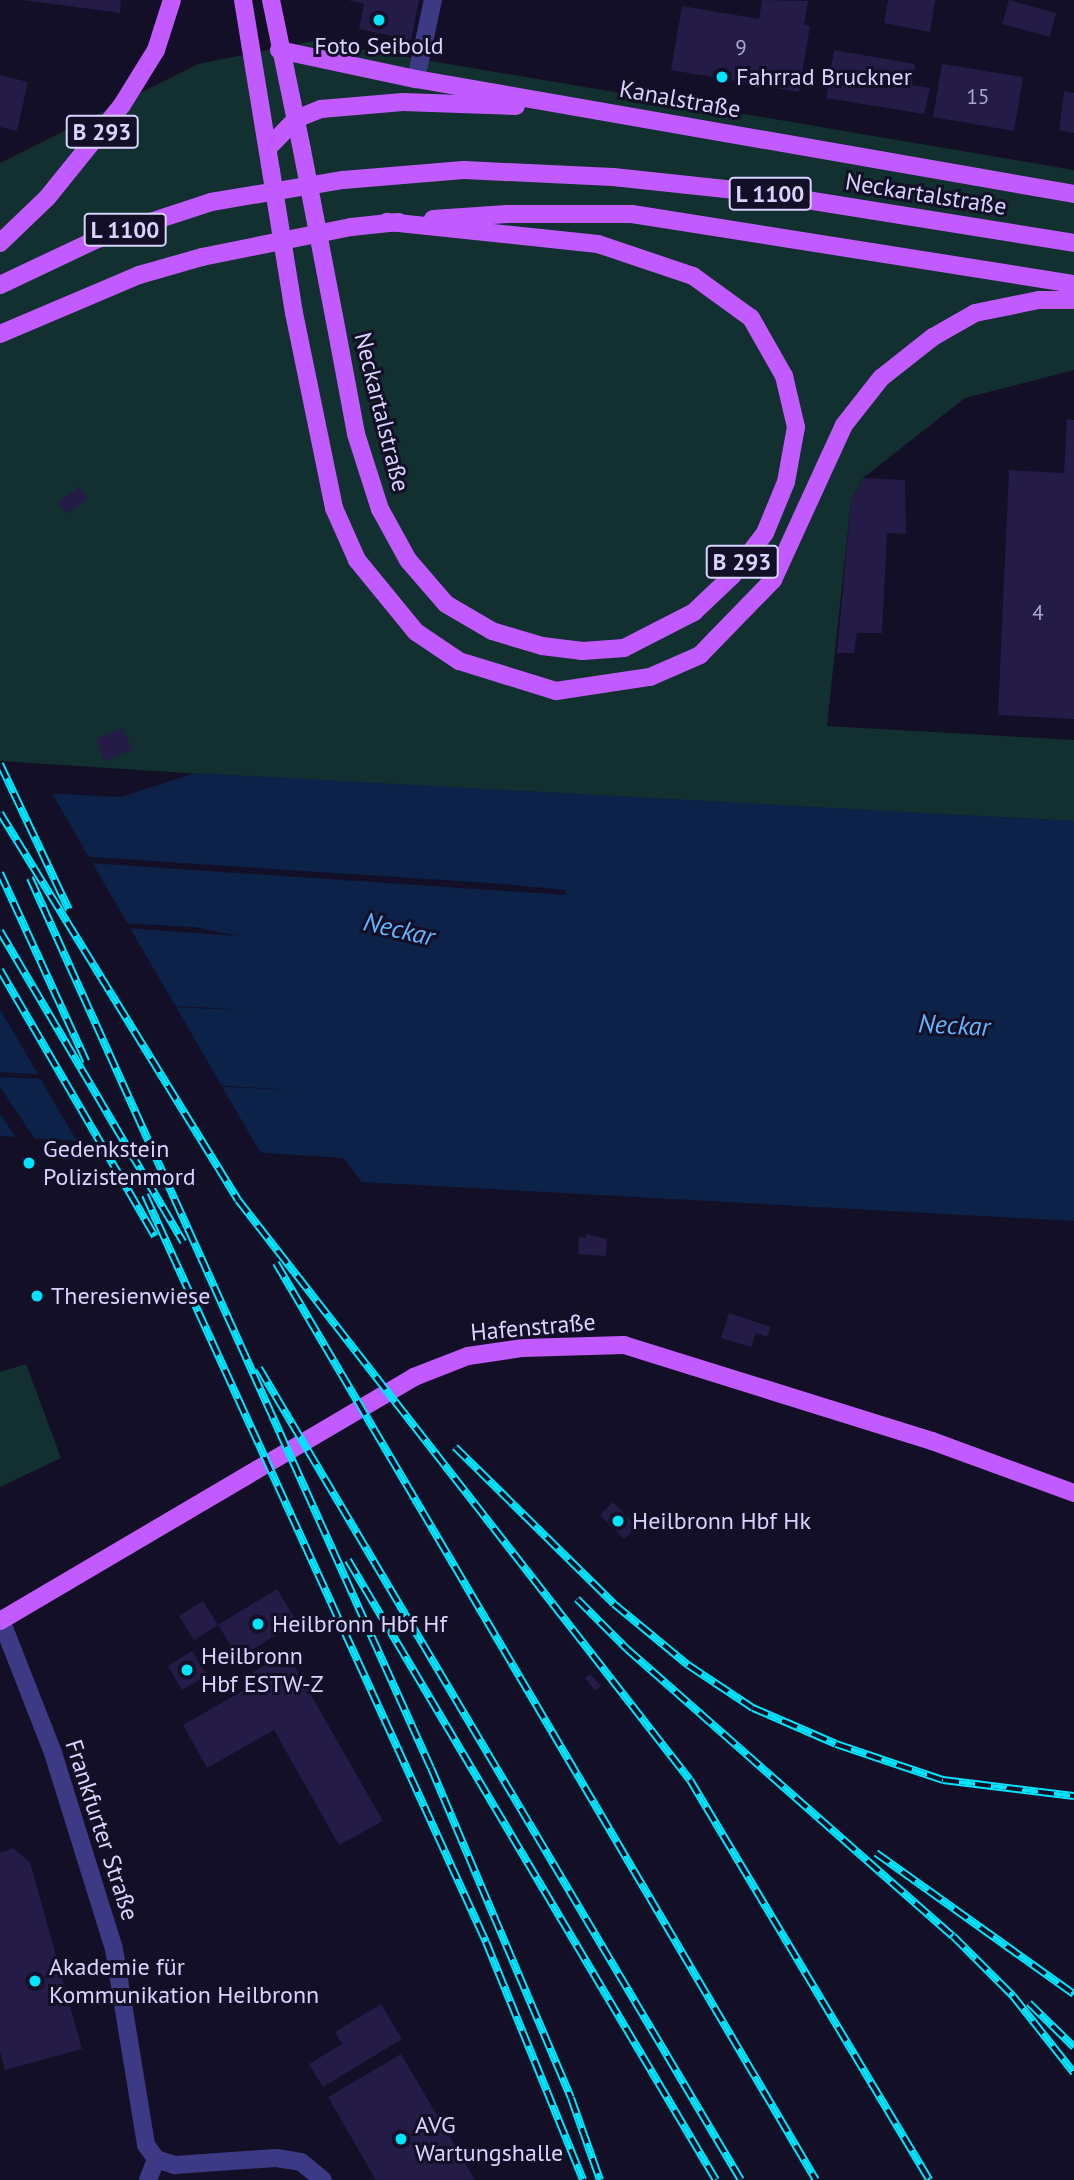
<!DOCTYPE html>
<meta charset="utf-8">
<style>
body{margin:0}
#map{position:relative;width:1074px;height:2180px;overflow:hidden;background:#130f26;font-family:"PT Sans",sans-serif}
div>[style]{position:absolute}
.green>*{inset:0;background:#12302f}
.water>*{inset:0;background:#0c2248}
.pier>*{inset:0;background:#130f26}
.building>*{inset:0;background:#241b47}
.minor>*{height:18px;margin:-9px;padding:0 9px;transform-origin:9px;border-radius:9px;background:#3d3a85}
.major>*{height:18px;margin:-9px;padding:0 9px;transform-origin:9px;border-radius:9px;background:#c25bff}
.rail>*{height:8px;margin-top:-4px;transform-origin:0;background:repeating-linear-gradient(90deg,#130f26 0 16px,#00e5ff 0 32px);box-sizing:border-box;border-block:2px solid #00e5ff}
.major-bridge>*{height:18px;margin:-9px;padding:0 9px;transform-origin:9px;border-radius:9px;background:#c25bff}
.dots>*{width:19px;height:19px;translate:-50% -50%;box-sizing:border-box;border:4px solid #130f26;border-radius:50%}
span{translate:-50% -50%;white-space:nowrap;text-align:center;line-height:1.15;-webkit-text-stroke:6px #130f26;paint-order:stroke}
.number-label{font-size:21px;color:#aca6d1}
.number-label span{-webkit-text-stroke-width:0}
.shield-label span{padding:2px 5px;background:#130f26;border:2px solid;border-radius:5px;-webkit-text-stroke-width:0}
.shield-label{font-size:23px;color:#d9d4ff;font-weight:700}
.poi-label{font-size:24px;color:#d9d4ff}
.left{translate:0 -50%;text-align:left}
.street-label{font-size:24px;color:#d9d4ff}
.water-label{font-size:26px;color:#62b6ff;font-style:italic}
</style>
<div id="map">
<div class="green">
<div style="clip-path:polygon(313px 41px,1074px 170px,1074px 370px,965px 398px,863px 478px,851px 502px,827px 726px,1074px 740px,1074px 821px,436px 789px,0 761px,0 163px,198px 64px)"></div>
<div style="clip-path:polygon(26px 1364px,61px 1458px,0 1487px,0 1372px)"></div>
</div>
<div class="water">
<div style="clip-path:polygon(195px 773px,1074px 821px,1074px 1221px,362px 1182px,343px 1158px,0 1136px,0 1077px,293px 1090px,0 1072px,0 1000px,243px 1010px,0 995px,0 919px,238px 936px,195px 927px,0 917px,0 857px,566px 895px,565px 890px,504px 884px,0 851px,0 791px,121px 797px)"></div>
</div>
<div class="pier">
<div style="clip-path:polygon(0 788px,50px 790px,263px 1157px,79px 1145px,0 1009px)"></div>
<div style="clip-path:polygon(0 1087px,37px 1142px,18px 1140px,0 1114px)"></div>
</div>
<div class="building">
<div style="clip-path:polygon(22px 0,121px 0,120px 13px)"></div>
<div style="clip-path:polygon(348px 0,419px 0,411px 40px,359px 29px,364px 4px)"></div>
<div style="clip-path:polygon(762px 0,808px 1px,804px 25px,810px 26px,799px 92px,671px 70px,682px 6px,759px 19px)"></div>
<div style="clip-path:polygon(888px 0,935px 0,930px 32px,884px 23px)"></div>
<div style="clip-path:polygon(1009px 0,1056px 13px,1050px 37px,1002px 24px)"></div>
<div style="clip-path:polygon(834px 50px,915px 64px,912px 85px,930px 88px,924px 114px,826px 98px)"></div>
<div style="clip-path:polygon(942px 64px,1023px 77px,1014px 131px,933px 117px)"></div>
<div style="clip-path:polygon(0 75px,28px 82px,17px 131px,0 127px)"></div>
<div style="clip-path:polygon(1064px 91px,1074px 93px,1074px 133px,1059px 130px)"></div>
<div style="clip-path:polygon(1067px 419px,1074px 420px,1074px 719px,998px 715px,1009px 470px,1064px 473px)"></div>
<div style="clip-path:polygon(863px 478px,905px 480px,906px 534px,887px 533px,882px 633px,857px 633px,854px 653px,837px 653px,851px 502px)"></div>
<div style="clip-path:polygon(80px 487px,88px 499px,66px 514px,58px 502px)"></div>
<div style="clip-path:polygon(123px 728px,132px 750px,104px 761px,96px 739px)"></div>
<div style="clip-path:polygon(586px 1234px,607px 1239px,606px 1256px,578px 1254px,579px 1237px,586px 1238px)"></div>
<div style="clip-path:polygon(729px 1313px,771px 1327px,767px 1337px,756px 1333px,751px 1347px,721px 1338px)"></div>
<div style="clip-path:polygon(613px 1502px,637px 1527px,624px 1539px,600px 1515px)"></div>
<div style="clip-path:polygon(277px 1589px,297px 1622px,239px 1658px,218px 1625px)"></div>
<div style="clip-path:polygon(203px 1601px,218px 1625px,194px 1640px,179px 1616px)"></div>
<div style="clip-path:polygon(192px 1651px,207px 1675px,182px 1690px,168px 1666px)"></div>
<div style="clip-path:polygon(287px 1653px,383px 1821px,339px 1845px,274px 1730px,207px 1768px,183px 1725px,258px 1682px,253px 1672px)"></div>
<div style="clip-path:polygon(590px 1674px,601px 1686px,595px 1691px,585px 1678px)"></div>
<div style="clip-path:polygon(13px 1848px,30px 1862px,82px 2049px,5px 2070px,0 2052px,0 1853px)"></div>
<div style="clip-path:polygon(381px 2004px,402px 2039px,323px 2087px,309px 2064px,342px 2044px,335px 2032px)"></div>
<div style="clip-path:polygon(401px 2054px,475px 2180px,376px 2180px,328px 2097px)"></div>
</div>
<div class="minor">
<div style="left:416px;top:79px;width:81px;rotate:-77.9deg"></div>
<div style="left:1px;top:1620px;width:143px;rotate:68.6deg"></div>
<div style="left:53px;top:1753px;width:205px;rotate:72.7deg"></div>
<div style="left:114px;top:1949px;width:199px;rotate:80.7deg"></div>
<div style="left:146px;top:2145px;width:17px;rotate:54deg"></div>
<div style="left:156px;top:2159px;width:20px;rotate:18deg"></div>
<div style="left:175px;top:2165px;width:101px;rotate:-4deg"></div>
<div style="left:276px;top:2158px;width:25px;rotate:9deg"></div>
<div style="left:301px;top:2162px;width:28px;rotate:39deg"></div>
<div style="left:148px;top:2180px;width:22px;rotate:-69deg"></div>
</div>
<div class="major">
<div style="left:243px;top:0;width:173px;rotate:80.7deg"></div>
<div style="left:271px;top:0;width:153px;rotate:78.3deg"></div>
<div style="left:279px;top:50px;width:140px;rotate:12deg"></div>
<div style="left:416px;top:79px;width:668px;rotate:9.91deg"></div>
<div style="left:268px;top:148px;width:40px;rotate:-46deg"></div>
<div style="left:296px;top:119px;width:27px;rotate:-22deg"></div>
<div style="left:321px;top:109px;width:82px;rotate:-4.9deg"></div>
<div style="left:403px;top:102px;width:113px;rotate:2deg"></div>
<div style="left:433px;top:219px;width:74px;rotate:-3.9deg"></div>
<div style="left:507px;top:214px;width:125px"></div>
<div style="left:632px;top:214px;width:448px;rotate:9deg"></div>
<div style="left:0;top:243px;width:65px;rotate:-43.8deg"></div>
<div style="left:47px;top:198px;width:119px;rotate:-51.1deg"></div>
<div style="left:122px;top:105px;width:65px;rotate:-58.3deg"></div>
<div style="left:156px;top:50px;width:52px;rotate:-72.3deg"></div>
<div style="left:0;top:285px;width:105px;rotate:-25.3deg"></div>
<div style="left:95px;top:240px;width:122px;rotate:-18.1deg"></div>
<div style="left:211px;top:202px;width:134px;rotate:-9.5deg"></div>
<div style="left:343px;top:180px;width:121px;rotate:-4.7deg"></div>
<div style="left:464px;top:170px;width:149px;rotate:2.7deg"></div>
<div style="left:613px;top:177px;width:151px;rotate:6.1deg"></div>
<div style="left:763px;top:193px;width:315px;rotate:9.1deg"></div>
<div style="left:294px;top:313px;width:199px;rotate:78.4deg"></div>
<div style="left:334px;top:508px;width:57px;rotate:66.1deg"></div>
<div style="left:357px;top:560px;width:93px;rotate:50.7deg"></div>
<div style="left:416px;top:632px;width:52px;rotate:34deg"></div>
<div style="left:459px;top:661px;width:102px;rotate:17.2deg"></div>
<div style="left:556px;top:691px;width:95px;rotate:-8.5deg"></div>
<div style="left:650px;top:677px;width:55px;rotate:-23.7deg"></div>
<div style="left:700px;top:655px;width:105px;rotate:-45.8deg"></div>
<div style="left:773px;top:580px;width:170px;rotate:-65.4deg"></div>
<div style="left:844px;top:425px;width:60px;rotate:-51.8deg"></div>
<div style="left:881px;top:378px;width:66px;rotate:-38.3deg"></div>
<div style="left:933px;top:337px;width:48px;rotate:-29.7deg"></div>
<div style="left:975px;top:313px;width:65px;rotate:-11.5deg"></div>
<div style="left:1039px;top:300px;width:35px"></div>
<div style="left:334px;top:316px;width:120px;rotate:79.4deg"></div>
<div style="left:356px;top:434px;width:79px;rotate:72.3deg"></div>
<div style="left:380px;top:509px;width:58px;rotate:61.2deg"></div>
<div style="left:408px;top:560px;width:58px;rotate:49.2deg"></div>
<div style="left:446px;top:604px;width:53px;rotate:30.4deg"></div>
<div style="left:492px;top:631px;width:52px;rotate:16.7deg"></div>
<div style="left:542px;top:646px;width:41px;rotate:7deg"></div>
<div style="left:583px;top:651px;width:41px;rotate:-4.2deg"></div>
<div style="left:624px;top:648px;width:79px;rotate:-27.2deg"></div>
<div style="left:694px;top:612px;width:52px;rotate:-43.5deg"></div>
<div style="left:732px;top:576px;width:54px;rotate:-52.5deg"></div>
<div style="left:765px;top:533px;width:55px;rotate:-67.6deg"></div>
<div style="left:786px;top:482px;width:56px;rotate:-79.7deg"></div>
<div style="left:796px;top:427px;width:52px;rotate:-103.2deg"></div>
<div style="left:784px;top:376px;width:67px;rotate:-119.6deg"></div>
<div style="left:751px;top:318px;width:72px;rotate:-144.1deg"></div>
<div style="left:693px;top:276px;width:100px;rotate:-161.4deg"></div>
<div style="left:598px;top:244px;width:212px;rotate:-174deg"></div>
<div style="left:0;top:334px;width:151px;rotate:-23deg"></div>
<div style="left:139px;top:275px;width:66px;rotate:-15.9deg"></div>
<div style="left:202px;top:257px;width:152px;rotate:-11.4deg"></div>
<div style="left:351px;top:227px;width:48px;rotate:-5.9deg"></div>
<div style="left:0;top:1621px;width:481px;rotate:-30.5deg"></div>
<div style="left:414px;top:1377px;width:58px;rotate:-21.3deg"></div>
<div style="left:468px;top:1356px;width:55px;rotate:-8.4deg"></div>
<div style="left:522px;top:1348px;width:102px;rotate:-1.7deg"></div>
<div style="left:624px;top:1345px;width:323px;rotate:17.3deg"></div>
<div style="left:932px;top:1441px;width:151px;rotate:20.1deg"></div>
</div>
<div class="rail">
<div style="left:0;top:764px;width:161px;rotate:64.7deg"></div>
<div style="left:0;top:813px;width:454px;rotate:58.4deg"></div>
<div style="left:238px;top:1200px;width:735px;rotate:52.07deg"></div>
<div style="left:690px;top:1780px;width:466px;rotate:59.1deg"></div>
<div style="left:0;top:873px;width:207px;rotate:65.4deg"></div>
<div style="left:30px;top:878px;width:976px;rotate:65.75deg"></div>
<div style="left:431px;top:1768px;width:358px;rotate:67deg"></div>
<div style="left:571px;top:2098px;width:87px;rotate:70.5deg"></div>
<div style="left:0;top:931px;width:361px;rotate:59.5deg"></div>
<div style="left:0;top:970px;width:308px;rotate:59.8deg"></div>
<div style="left:145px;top:1195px;width:821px;rotate:65.46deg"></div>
<div style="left:486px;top:1942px;width:257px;rotate:67.8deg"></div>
<div style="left:276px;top:1263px;width:1064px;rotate:59.51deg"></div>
<div style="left:259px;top:1368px;width:944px;rotate:59.31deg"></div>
<div style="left:455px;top:1447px;width:223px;rotate:44.6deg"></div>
<div style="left:614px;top:1604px;width:96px;rotate:39.5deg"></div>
<div style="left:688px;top:1665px;width:78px;rotate:33.5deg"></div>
<div style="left:753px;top:1708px;width:90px;rotate:23.4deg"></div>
<div style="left:836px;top:1744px;width:113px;rotate:18.6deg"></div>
<div style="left:943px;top:1780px;width:132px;rotate:7deg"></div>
<div style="left:348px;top:1560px;width:721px;rotate:59.31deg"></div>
<div style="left:577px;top:1599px;width:71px;rotate:45deg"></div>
<div style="left:627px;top:1649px;width:434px;rotate:41.4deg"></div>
<div style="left:953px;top:1936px;width:85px;rotate:45deg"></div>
<div style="left:1013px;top:1996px;width:98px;rotate:51.6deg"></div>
<div style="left:876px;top:1853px;width:243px;rotate:35.5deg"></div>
<div style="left:1029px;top:2003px;width:63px;rotate:44.4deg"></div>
</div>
<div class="major-bridge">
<div style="left:302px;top:150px;width:169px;rotate:79.1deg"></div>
<div style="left:271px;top:171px;width:144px;rotate:80.8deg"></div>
</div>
<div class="dots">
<div style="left:379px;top:20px;background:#00e5ff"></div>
<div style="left:722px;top:77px;background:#00e5ff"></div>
<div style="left:29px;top:1163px;background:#00e5ff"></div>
<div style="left:37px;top:1296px;background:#00e5ff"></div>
<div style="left:618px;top:1521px;background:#00e5ff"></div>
<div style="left:258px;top:1624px;background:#00e5ff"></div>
<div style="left:187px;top:1670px;background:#00e5ff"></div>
<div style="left:35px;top:1981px;background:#00e5ff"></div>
<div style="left:401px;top:2139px;background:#00e5ff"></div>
</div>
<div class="number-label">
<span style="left:741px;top:48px">9</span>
<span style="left:978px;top:97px">15</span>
<span style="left:1038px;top:613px">4</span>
</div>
<div class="shield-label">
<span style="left:102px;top:132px">B 293</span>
<span style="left:770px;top:194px">L 1100</span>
<span style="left:125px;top:230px">L 1100</span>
<span style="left:742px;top:562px">B 293</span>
</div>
<div class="poi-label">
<span style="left:379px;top:46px">Foto Seibold</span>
<span class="left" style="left:736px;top:77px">Fahrrad Bruckner</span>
<span class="left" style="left:43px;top:1163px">Gedenkstein<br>Polizistenmord</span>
<span class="left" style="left:51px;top:1296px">Theresienwiese</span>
<span class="left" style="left:632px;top:1521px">Heilbronn Hbf Hk</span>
<span class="left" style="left:272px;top:1624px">Heilbronn Hbf Hf</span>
<span class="left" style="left:201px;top:1670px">Heilbronn<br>Hbf ESTW-Z</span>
<span class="left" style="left:49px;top:1981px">Akademie für<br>Kommunikation Heilbronn</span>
<span class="left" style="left:415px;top:2139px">AVG<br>Wartungshalle</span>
</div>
<div class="street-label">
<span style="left:680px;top:99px;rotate:10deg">Kanalstraße</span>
<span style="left:926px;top:194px;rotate:9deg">Neckartalstraße</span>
<span style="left:382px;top:412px;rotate:76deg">Neckartalstraße</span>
<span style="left:533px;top:1327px;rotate:-5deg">Hafenstraße</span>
<span style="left:102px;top:1830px;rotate:72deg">Frankfurter Straße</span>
</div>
<div class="water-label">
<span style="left:399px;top:929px;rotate:13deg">Neckar</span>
<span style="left:954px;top:1025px;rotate:3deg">Neckar</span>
</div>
</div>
